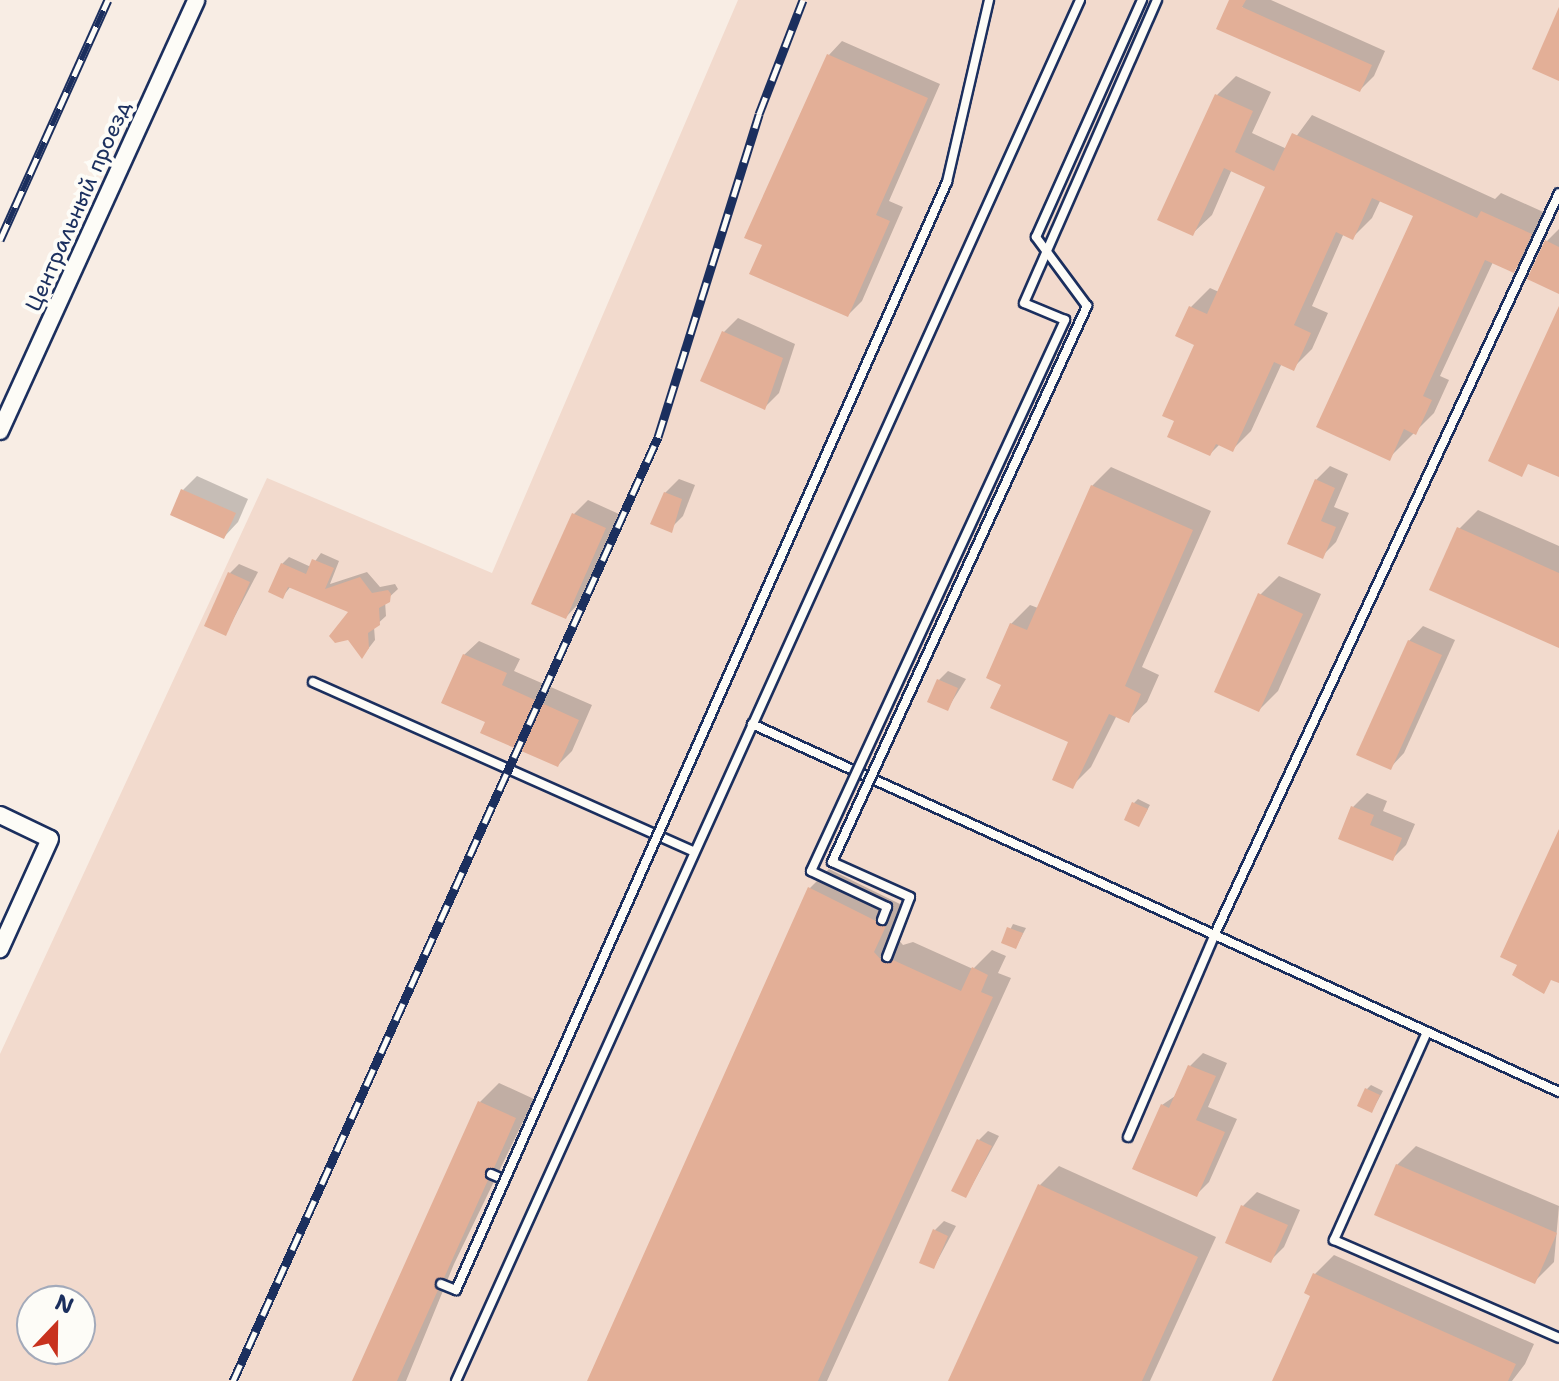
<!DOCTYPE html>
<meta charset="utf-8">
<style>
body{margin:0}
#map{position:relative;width:1559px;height:1381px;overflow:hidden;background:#f8ede4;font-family:"Shantell Sans",sans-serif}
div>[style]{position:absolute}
.built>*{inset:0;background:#f2dacd}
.shadow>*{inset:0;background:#0003}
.building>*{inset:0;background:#e3af97}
.roads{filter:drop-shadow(2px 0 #1b2f5e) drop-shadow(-2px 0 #1b2f5e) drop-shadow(0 2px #1b2f5e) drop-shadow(0 -2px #1b2f5e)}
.lane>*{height:8px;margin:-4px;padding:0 4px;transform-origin:4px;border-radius:4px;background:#fdfcf7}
.street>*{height:16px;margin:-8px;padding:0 8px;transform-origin:8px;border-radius:8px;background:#fdfcf7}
.rail>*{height:9px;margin-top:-4.5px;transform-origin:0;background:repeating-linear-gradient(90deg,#fdfcf7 0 18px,#1b2f5e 0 36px);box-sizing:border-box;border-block:2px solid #1b2f5e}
.bridges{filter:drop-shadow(2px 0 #1b2f5e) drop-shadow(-2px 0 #1b2f5e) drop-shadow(0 2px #1b2f5e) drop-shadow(0 -2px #1b2f5e)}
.lane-bridge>*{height:8px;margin:-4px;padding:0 4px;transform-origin:4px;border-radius:4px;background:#fdfcf7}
span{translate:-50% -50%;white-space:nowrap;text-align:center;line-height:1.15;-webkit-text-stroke:8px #fdfcf7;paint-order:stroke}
.street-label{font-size:22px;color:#1b2f5e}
.north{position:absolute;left:16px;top:1285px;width:80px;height:80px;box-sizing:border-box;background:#fdfcf7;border:2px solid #a3aaba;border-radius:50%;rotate:22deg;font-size:22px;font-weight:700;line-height:32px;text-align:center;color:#1b2f5e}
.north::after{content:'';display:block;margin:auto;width:28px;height:36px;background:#c8321e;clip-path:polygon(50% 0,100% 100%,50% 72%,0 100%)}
</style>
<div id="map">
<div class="built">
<div style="clip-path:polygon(evenodd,738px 0,1559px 0,1559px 1381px,0 1381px,0 1054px,267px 478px,492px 573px,738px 0,32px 1301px,80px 1301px,80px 1349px,32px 1349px,32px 1301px)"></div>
</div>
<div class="shadow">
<div style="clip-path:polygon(1232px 0,1271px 0,1385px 51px,1374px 76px,1360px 90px)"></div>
<div style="clip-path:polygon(842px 41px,940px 84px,889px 201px,903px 207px,862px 301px,848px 315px,765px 244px,828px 56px)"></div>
<div style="clip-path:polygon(1236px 76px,1271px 92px,1252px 133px,1287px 149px,1312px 115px,1495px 199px,1501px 193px,1550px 215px,1533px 252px,1513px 271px,1493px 262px,1440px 376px,1449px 380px,1434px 413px,1389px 458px,1415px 215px,1381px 199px,1372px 218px,1353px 237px,1344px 233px,1312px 306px,1328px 313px,1312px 349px,1293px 368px,1282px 363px,1251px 431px,1232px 450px,1220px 444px,1210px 454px,1191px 307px,1210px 288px,1219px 292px,1268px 186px,1232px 169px,1212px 215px,1192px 234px,1217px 95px)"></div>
<div style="clip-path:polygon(1559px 229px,1559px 292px,1547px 241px)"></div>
<div style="clip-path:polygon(738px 318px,795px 344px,779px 393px,765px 407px,723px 333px)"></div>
<div style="clip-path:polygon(1330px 466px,1348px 474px,1334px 507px,1349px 513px,1336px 542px,1322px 556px,1316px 480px)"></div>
<div style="clip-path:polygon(1111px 467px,1211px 511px,1142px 667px,1159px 675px,1147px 702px,1128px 720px,1117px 715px,1091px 767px,1072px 786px,1071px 741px,1003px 684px,1011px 624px,1030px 605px,1038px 608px,1092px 486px)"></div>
<div style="clip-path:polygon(197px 476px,248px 499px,238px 522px,224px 537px,183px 490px)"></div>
<div style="clip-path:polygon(679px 479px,695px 485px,683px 516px,669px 530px,665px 493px)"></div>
<div style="clip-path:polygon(588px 500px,619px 514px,580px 602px,566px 617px,574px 514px)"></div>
<div style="clip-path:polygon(1478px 510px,1559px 546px,1559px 646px,1459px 529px)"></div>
<div style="clip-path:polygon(321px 553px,339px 561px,330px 584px,367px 572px,380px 587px,395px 584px,398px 589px,385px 601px,386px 616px,374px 627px,375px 640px,368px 649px,351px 611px,291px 586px,283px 596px,282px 564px,289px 557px,311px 567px)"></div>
<div style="clip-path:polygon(239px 564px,258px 572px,226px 633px,230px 573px)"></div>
<div style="clip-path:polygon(1279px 576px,1321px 594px,1278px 691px,1259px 710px,1260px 595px)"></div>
<div style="clip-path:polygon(1423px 626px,1455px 640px,1404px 753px,1390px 768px,1409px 641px)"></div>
<div style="clip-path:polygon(479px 641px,520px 659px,514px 671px,592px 705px,572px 751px,558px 765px,487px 721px,464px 655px)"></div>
<div style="clip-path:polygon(948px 671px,966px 679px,948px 708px,939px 680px)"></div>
<div style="clip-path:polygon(1367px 793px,1387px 801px,1383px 811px,1415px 824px,1406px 845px,1392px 859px,1353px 807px)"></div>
<div style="clip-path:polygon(1138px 799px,1150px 805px,1139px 825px,1134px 803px)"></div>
<div style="clip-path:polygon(829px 869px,904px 906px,892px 932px,903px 945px,913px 942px,973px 969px,992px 950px,1006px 956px,998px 973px,1011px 978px,827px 1381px,589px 1381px,810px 888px)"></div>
<div style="clip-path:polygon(1013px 924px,1026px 928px,1016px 947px,1004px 942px)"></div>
<div style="clip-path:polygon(1203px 1053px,1227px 1063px,1208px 1107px,1237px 1119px,1209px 1182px,1196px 1195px,1162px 1105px,1178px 1094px,1190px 1066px)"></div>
<div style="clip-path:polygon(499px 1083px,534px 1099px,454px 1264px,406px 1381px,354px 1381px,480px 1102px)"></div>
<div style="clip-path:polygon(1371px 1085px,1383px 1091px,1372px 1111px,1367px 1089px)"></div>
<div style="clip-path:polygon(988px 1131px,999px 1136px,966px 1196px,979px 1140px)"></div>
<div style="clip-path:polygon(1416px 1146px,1559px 1206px,1554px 1262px,1535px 1281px,1397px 1165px)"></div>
<div style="clip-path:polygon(1059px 1166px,1216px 1237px,1150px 1381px,951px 1381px,1040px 1185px)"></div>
<div style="clip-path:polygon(1257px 1192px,1300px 1210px,1284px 1247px,1270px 1261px,1227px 1242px,1243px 1206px)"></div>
<div style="clip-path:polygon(944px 1221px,956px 1226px,934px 1267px,935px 1230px)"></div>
<div style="clip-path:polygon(1334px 1255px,1534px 1344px,1525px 1364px,1512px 1381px,1274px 1381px,1312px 1295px,1307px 1292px,1315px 1274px)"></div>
</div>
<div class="building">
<div style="clip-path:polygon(1229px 0,1246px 0,1242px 7px,1372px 65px,1360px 92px,1216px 29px)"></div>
<div style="clip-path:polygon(1559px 7px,1559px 81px,1532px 69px)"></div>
<div style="clip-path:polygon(827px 54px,928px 98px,876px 215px,890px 221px,848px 317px,749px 274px,762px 245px,744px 238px)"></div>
<div style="clip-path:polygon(1215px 94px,1253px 111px,1235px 152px,1274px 171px,1292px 133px,1477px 218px,1481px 211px,1532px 234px,1514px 273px,1485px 260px,1423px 396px,1432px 400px,1416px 435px,1404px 429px,1390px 461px,1316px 427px,1413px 216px,1372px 198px,1353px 240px,1336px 232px,1294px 325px,1311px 333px,1294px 371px,1274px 362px,1233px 452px,1216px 444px,1210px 456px,1167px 437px,1174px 421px,1162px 416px,1194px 345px,1175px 336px,1189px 306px,1207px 314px,1265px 187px,1224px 168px,1193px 236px,1157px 220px)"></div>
<div style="clip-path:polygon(1545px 240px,1559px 247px,1559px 294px,1527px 279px)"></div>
<div style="clip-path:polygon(1559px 306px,1559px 477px,1528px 464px,1522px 477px,1488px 461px)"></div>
<div style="clip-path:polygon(722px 331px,783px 358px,765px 410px,700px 381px)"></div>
<div style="clip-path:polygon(1315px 479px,1335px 488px,1321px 521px,1336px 527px,1323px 559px,1287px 544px)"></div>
<div style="clip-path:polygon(1091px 485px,1193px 530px,1125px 686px,1141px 694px,1129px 723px,1109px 714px,1073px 789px,1052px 780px,1068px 742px,990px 708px,1001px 685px,986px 678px,1010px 623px,1027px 630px)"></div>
<div style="clip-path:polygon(181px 489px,236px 513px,224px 539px,170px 515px)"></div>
<div style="clip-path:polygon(664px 492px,682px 499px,672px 533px,650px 524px)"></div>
<div style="clip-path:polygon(572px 513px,606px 528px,566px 619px,531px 604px)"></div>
<div style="clip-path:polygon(1457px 527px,1559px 573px,1559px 648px,1429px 590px)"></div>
<div style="clip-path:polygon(312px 559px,334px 568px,325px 589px,360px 577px,372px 593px,388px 590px,391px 594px,390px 602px,379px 608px,380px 625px,368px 633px,369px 648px,362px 659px,348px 640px,335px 643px,329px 636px,348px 612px,288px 587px,283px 599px,268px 592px,281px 563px,306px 574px)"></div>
<div style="clip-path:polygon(228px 572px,250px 582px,226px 636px,204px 626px)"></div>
<div style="clip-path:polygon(1258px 593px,1303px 614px,1259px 712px,1214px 692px)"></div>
<div style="clip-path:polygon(1408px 640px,1442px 655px,1391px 770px,1356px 755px)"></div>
<div style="clip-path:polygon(463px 654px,507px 673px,502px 685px,579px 720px,558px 767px,480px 733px,485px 722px,441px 703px)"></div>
<div style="clip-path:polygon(937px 679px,958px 688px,948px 711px,927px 702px)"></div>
<div style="clip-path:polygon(1132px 802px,1148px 809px,1139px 827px,1124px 820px)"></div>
<div style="clip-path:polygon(1351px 806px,1374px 815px,1370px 825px,1402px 838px,1393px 861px,1338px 839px)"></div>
<div style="clip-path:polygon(1559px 829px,1559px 983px,1551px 980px,1544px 994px,1512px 975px,1517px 965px,1500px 957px)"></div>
<div style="clip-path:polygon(808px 887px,886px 926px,874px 952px,884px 963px,893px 960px,961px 991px,972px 967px,988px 975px,981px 992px,993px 997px,818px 1381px,587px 1381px)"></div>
<div style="clip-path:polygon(1007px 927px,1023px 933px,1016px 949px,1001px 943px)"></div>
<div style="clip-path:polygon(1188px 1065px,1216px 1076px,1196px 1120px,1225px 1132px,1197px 1197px,1132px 1169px,1161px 1104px,1169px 1108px)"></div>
<div style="clip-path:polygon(1365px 1088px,1380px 1095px,1372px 1113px,1357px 1106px)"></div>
<div style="clip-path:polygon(478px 1101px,516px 1118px,494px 1168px,485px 1171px,488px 1180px,444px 1278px,435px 1281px,438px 1290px,397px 1381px,352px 1381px)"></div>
<div style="clip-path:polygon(977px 1139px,992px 1146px,966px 1198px,951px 1191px)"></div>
<div style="clip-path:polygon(1396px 1164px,1557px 1233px,1535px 1284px,1374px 1215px)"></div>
<div style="clip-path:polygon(1038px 1184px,1198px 1257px,1142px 1381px,948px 1381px)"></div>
<div style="clip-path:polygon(1241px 1205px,1288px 1225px,1271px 1263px,1225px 1243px)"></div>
<div style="clip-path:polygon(933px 1229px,948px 1236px,934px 1269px,919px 1263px)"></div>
<div style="clip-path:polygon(1313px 1273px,1516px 1364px,1508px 1381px,1272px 1381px,1310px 1296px,1304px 1293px)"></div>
</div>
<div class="roads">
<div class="lane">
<div style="left:313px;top:682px;width:417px;rotate:24deg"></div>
<div style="left:752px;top:724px;width:887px;rotate:24.51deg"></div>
<div style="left:1427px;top:1032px;width:228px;rotate:114.1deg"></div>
<div style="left:1334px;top:1240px;width:245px;rotate:23.5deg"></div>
<div style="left:1128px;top:1137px;width:219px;rotate:-66.8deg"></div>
<div style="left:1214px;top:936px;width:819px;rotate:-65.09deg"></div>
<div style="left:491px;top:1174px;width:15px;rotate:23deg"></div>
<div style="left:456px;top:1381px;width:1515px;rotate:-65.68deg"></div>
</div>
<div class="street">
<div style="left:0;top:431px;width:473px;rotate:-65.5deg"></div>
<div style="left:0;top:815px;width:55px;rotate:25.6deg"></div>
<div style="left:50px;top:839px;width:121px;rotate:114.4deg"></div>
</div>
</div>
<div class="rail">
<div style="left:0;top:240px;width:263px;rotate:-65.8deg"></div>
<div style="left:233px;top:1381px;width:1035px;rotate:-65.76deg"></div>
<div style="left:658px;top:437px;width:338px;rotate:-72.6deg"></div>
<div style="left:759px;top:114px;width:122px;rotate:-68.9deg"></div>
</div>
<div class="bridges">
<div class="lane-bridge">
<div style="left:882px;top:920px;width:14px;rotate:-69deg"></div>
<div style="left:887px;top:907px;width:84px;rotate:-154.7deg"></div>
<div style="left:811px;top:871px;width:607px;rotate:-65.25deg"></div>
<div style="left:1065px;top:320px;width:44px;rotate:-157.5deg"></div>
<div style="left:1024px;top:303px;width:331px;rotate:-66.3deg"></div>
<div style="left:887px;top:957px;width:64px;rotate:-69deg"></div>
<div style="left:910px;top:897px;width:85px;rotate:-155.8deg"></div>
<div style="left:832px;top:862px;width:612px;rotate:-65.36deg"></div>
<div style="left:1087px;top:306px;width:86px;rotate:-126.5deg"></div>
<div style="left:1036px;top:237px;width:260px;rotate:-65.9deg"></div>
<div style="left:441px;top:1284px;width:16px;rotate:22deg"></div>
<div style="left:456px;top:1290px;width:1212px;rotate:-66.1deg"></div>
<div style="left:947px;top:182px;width:187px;rotate:-77deg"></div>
</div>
</div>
<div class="street-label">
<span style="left:78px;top:206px;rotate:-66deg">Центральный проезд</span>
</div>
<div class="north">N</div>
</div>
